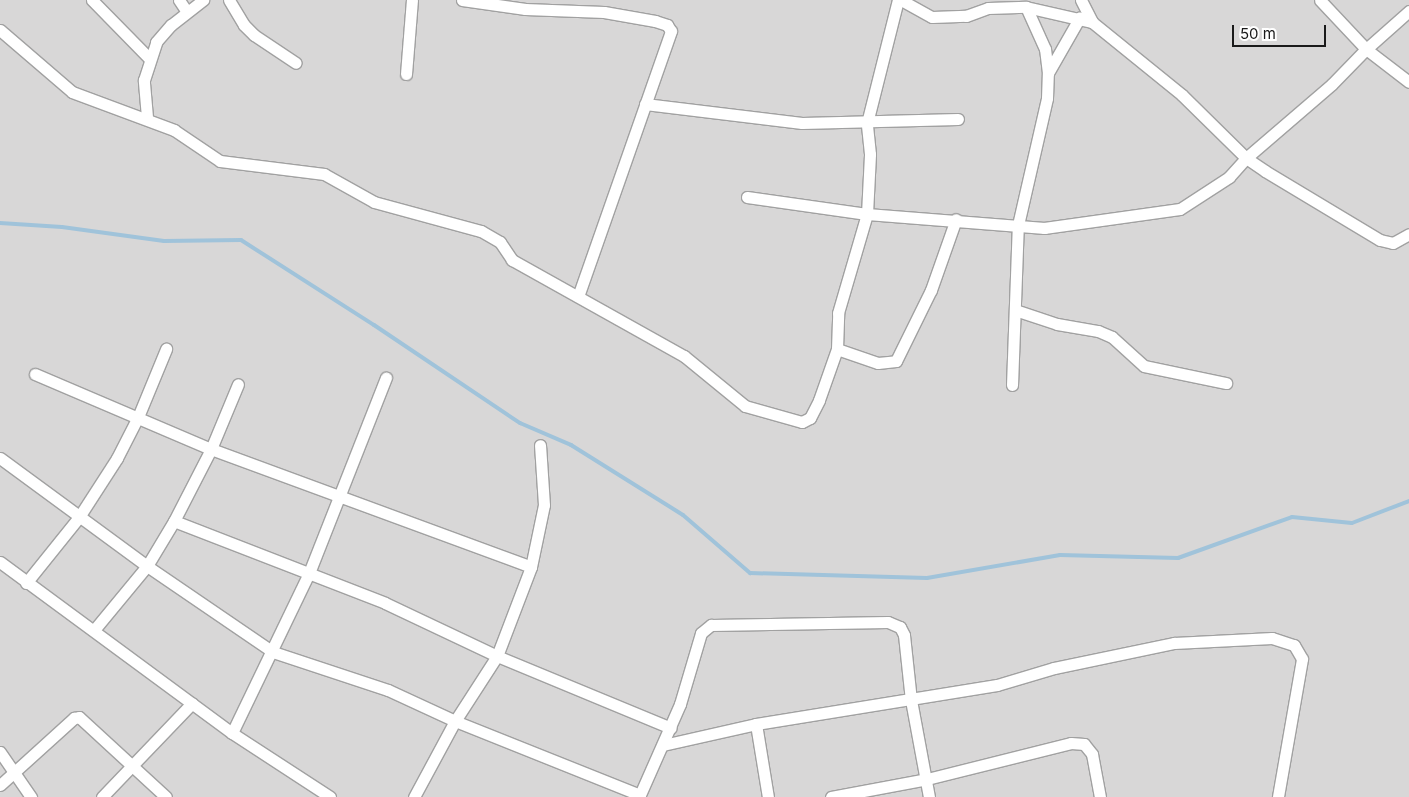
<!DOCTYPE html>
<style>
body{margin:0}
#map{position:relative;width:1409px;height:797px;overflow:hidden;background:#eceae0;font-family:Inter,sans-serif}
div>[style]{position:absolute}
.residential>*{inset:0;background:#d8d7d7}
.stream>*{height:4px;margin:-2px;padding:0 2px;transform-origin:2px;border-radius:2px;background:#a0c3da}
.roads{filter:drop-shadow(1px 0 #a1a1a1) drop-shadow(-1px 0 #a1a1a1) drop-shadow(0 1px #a1a1a1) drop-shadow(0 -1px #a1a1a1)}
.street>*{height:11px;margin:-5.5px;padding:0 5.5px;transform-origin:5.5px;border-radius:5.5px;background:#fff}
span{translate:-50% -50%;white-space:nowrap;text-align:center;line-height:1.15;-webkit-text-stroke:4.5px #fff;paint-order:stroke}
.scale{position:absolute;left:1232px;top:25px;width:94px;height:22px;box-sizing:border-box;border:2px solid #1a1a1a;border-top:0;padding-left:6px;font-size:15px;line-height:18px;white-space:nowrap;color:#1a1a1a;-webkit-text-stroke:4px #fff;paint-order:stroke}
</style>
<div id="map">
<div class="residential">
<div style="clip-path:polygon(0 0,1409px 0,1409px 797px,0 797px)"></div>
</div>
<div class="stream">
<div style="left:0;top:223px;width:62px;rotate:3.7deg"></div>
<div style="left:62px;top:227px;width:103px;rotate:7.8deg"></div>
<div style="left:164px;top:241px;width:77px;rotate:-0.7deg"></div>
<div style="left:241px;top:240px;width:158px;rotate:32.6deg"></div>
<div style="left:374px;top:325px;width:176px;rotate:33.9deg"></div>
<div style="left:520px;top:423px;width:56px;rotate:23.3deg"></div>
<div style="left:571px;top:445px;width:132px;rotate:32deg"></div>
<div style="left:683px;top:515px;width:89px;rotate:40.9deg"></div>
<div style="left:750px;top:573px;width:177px;rotate:1.6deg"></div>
<div style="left:927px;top:578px;width:135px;rotate:-9.8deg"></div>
<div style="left:1060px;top:555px;width:118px;rotate:1.5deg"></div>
<div style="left:1178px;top:558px;width:121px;rotate:-19.8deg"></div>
<div style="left:1292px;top:517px;width:60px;rotate:5.7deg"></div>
<div style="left:1352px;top:523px;width:61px;rotate:-21.1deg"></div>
</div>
<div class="roads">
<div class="street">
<div style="left:92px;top:0;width:81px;rotate:45.5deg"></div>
<div style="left:179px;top:0;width:14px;rotate:56deg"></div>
<div style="left:229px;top:0;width:29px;rotate:59deg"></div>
<div style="left:244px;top:25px;width:14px;rotate:45deg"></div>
<div style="left:254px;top:35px;width:50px;rotate:33.7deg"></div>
<div style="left:462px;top:0;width:64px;rotate:8.1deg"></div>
<div style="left:525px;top:9px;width:79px;rotate:2.2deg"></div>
<div style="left:604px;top:12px;width:52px;rotate:10deg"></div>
<div style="left:655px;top:21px;width:13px;rotate:18deg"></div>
<div style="left:667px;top:25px;width:7px;rotate:56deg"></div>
<div style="left:671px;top:31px;width:281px;rotate:109.3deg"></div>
<div style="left:901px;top:0;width:35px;rotate:29deg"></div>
<div style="left:932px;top:17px;width:34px;rotate:-2deg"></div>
<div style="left:966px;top:16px;width:23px;rotate:-20deg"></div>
<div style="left:988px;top:8px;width:38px;rotate:-2deg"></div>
<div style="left:1026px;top:7px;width:68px;rotate:12.8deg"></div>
<div style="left:1092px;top:22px;width:116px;rotate:39deg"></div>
<div style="left:1182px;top:95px;width:90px;rotate:44.5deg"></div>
<div style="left:1246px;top:158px;width:23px;rotate:34deg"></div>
<div style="left:1265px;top:171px;width:134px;rotate:31deg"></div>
<div style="left:1380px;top:240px;width:13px;rotate:13deg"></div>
<div style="left:1393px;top:243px;width:18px;rotate:-29deg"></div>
<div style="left:1081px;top:0;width:25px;rotate:63deg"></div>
<div style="left:1409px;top:11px;width:57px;rotate:138.5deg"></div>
<div style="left:1366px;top:49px;width:54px;rotate:37.5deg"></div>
<div style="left:0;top:30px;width:95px;rotate:40.7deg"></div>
<div style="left:72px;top:92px;width:109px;rotate:20.4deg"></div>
<div style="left:174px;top:130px;width:55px;rotate:34deg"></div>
<div style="left:220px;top:161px;width:105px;rotate:7.1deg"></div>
<div style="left:324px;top:174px;width:57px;rotate:29.2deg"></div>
<div style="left:374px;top:202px;width:111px;rotate:15.2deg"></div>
<div style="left:481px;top:231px;width:22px;rotate:30deg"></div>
<div style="left:500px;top:242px;width:22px;rotate:56deg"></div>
<div style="left:512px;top:260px;width:197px;rotate:29.2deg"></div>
<div style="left:684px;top:356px;width:79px;rotate:39.3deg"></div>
<div style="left:745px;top:406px;width:59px;rotate:15.7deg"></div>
<div style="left:802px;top:422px;width:9px;rotate:-27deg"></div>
<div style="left:810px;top:418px;width:20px;rotate:-63deg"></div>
<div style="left:819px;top:400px;width:54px;rotate:-70.6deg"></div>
<div style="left:837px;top:349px;width:36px;rotate:-88deg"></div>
<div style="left:838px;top:313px;width:103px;rotate:-73.7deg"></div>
<div style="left:867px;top:214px;width:60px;rotate:-87.1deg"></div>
<div style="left:870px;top:154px;width:31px;rotate:-96deg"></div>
<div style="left:867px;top:123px;width:127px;rotate:-75.9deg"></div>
<div style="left:1048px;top:73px;width:64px;rotate:-60.3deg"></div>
<div style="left:406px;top:74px;width:74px;rotate:-85.4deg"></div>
<div style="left:645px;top:104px;width:158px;rotate:6.9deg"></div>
<div style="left:802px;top:123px;width:156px;rotate:-1.5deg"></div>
<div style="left:147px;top:117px;width:37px;rotate:-95deg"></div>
<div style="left:144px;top:80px;width:40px;rotate:-72deg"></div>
<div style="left:156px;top:42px;width:23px;rotate:-49deg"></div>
<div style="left:171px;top:25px;width:41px;rotate:-38deg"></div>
<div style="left:747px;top:197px;width:121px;rotate:8.1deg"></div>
<div style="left:867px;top:214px;width:178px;rotate:4.5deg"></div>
<div style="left:1044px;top:228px;width:137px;rotate:-8deg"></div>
<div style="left:1180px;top:209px;width:59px;rotate:-33.1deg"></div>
<div style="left:1229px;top:177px;width:25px;rotate:-48deg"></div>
<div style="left:1246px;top:158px;width:113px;rotate:-40.7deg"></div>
<div style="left:1332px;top:84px;width:49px;rotate:-45.8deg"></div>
<div style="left:1366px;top:49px;width:67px;rotate:-133.2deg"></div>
<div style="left:1015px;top:310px;width:44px;rotate:18.4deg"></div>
<div style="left:1057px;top:324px;width:42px;rotate:9.7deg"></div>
<div style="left:1098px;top:331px;width:15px;rotate:23deg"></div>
<div style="left:1112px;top:337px;width:43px;rotate:42.2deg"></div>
<div style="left:1144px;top:366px;width:84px;rotate:11.7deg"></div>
<div style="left:837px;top:349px;width:43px;rotate:18.9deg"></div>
<div style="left:878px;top:363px;width:18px;rotate:-6deg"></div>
<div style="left:896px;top:361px;width:79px;rotate:-63.8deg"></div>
<div style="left:931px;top:290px;width:75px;rotate:-70.6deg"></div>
<div style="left:35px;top:374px;width:191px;rotate:23.1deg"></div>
<div style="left:211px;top:449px;width:341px;rotate:20.2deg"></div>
<div style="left:1012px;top:385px;width:160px;rotate:-87.9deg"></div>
<div style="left:1018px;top:225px;width:130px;rotate:-77.1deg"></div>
<div style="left:1047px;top:98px;width:25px;rotate:-88deg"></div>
<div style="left:1048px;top:73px;width:24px;rotate:-97deg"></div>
<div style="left:1045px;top:49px;width:46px;rotate:-114.3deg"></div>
<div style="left:0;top:458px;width:182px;rotate:36.3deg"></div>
<div style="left:147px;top:566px;width:153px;rotate:34.3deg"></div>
<div style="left:273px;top:652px;width:121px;rotate:18.3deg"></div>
<div style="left:388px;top:690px;width:74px;rotate:24.8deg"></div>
<div style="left:455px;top:721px;width:199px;rotate:21.8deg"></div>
<div style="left:174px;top:521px;width:226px;rotate:21.2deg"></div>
<div style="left:385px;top:603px;width:124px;rotate:25.3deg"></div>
<div style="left:497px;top:656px;width:188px;rotate:22.5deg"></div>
<div style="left:0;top:562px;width:288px;rotate:36.4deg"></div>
<div style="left:232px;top:733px;width:117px;rotate:33.1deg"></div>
<div style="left:26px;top:583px;width:85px;rotate:-51.2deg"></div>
<div style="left:79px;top:517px;width:70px;rotate:-57.2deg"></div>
<div style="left:117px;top:458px;width:46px;rotate:-62.9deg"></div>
<div style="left:138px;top:417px;width:74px;rotate:-67.6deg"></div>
<div style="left:94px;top:630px;width:83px;rotate:-50.4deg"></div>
<div style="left:147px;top:566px;width:52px;rotate:-59deg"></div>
<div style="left:174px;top:521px;width:81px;rotate:-62.8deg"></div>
<div style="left:211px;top:449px;width:70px;rotate:-67.4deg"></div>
<div style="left:756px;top:724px;width:74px;rotate:80.7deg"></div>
<div style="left:232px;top:733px;width:178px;rotate:-64.3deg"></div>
<div style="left:309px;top:573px;width:210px;rotate:-68.5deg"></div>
<div style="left:663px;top:745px;width:95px;rotate:-12.7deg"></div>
<div style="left:756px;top:724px;width:244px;rotate:-9.2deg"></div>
<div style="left:997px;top:685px;width:59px;rotate:-16.6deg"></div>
<div style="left:1054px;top:668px;width:123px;rotate:-11.8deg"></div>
<div style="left:1174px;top:643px;width:98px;rotate:-2.9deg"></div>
<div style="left:1272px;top:638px;width:23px;rotate:18deg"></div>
<div style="left:1294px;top:645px;width:16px;rotate:60deg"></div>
<div style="left:1302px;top:659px;width:140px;rotate:99.9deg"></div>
<div style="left:0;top:752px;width:55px;rotate:55.4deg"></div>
<div style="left:0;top:785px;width:100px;rotate:-42.2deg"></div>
<div style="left:74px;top:718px;width:5px;rotate:-11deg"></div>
<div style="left:79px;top:717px;width:118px;rotate:42.6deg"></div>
<div style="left:102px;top:797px;width:130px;rotate:-46.2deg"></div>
<div style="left:414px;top:797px;width:86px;rotate:-61.7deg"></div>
<div style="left:455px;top:721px;width:77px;rotate:-57.1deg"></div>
<div style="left:497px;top:656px;width:95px;rotate:-69.1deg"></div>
<div style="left:531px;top:567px;width:63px;rotate:-78.2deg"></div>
<div style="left:544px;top:505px;width:60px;rotate:-93.8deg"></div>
<div style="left:639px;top:797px;width:102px;rotate:-66.2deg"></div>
<div style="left:680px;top:704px;width:74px;rotate:-73.5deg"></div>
<div style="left:701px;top:633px;width:13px;rotate:-39deg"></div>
<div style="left:711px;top:625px;width:177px;rotate:-1deg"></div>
<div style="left:888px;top:622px;width:13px;rotate:23deg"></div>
<div style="left:900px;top:627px;width:9px;rotate:63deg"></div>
<div style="left:904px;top:635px;width:65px;rotate:83.9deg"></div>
<div style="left:911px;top:700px;width:99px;rotate:79.5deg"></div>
<div style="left:831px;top:797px;width:98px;rotate:-10.6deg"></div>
<div style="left:927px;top:779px;width:148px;rotate:-14deg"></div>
<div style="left:1071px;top:743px;width:13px;rotate:4deg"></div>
<div style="left:1084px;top:744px;width:13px;rotate:51deg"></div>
<div style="left:1092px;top:754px;width:44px;rotate:79.5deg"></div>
</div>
</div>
<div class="scale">50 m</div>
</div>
